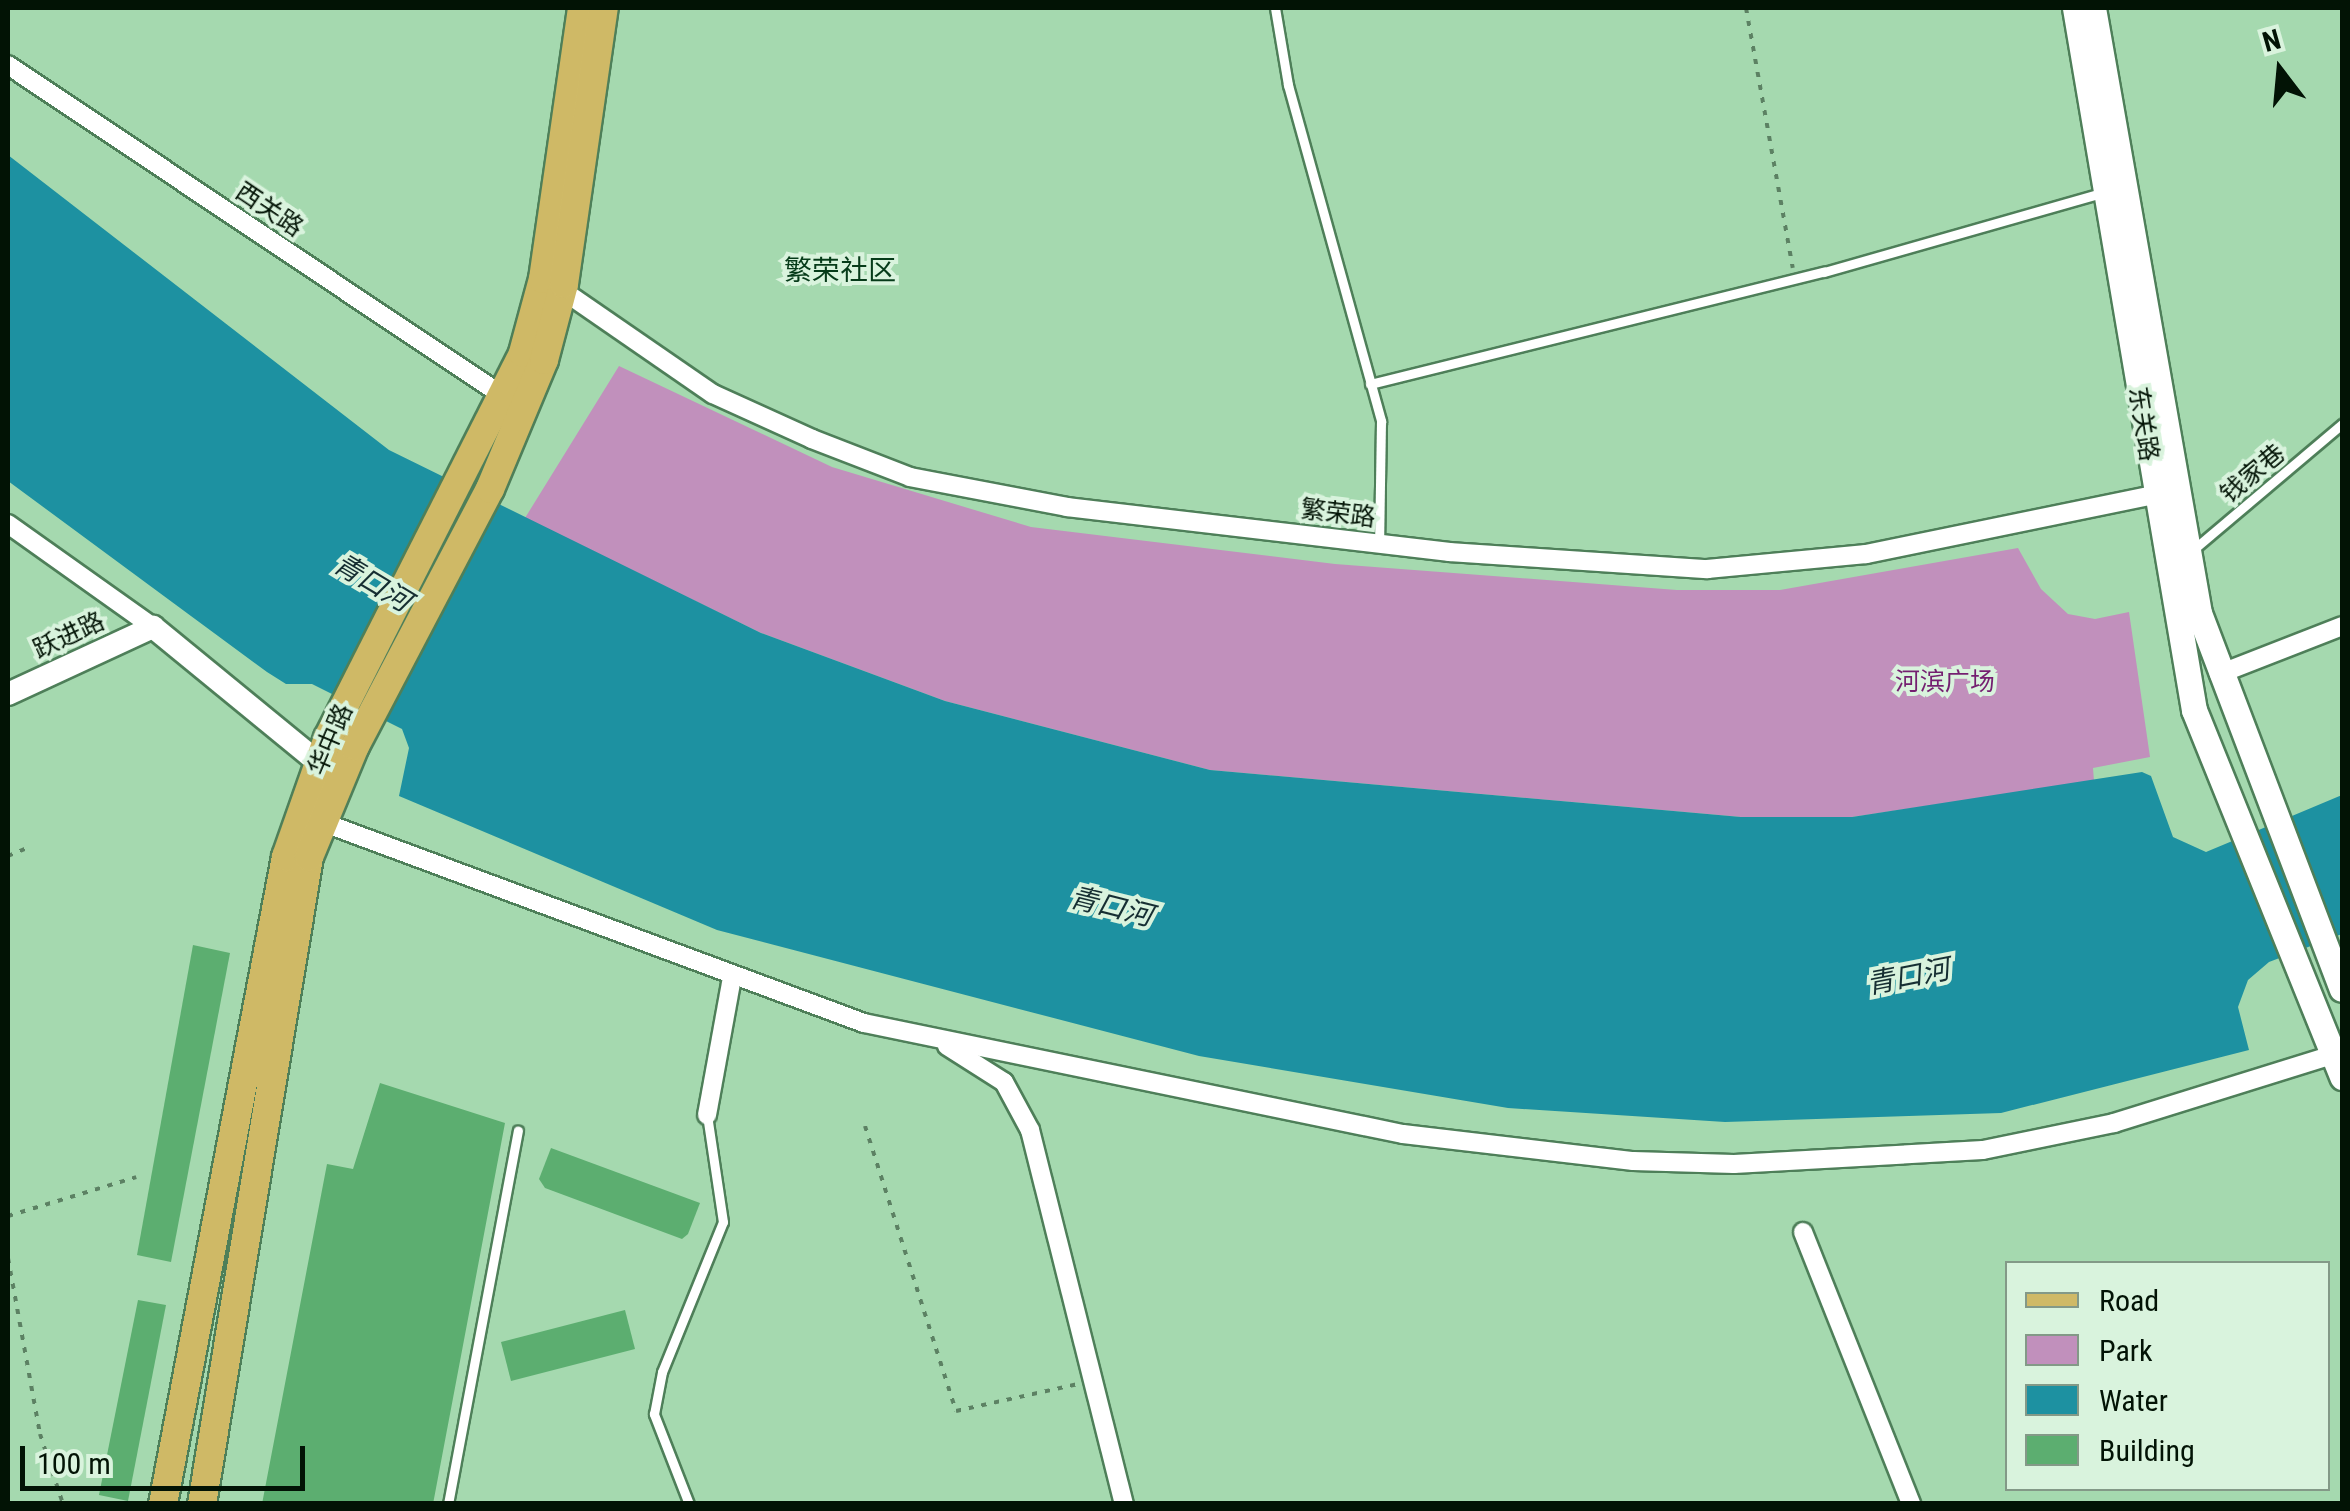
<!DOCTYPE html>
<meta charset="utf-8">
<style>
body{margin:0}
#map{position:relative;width:2350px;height:1511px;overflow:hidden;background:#a5d9af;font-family:"Roboto Condensed","Noto Sans SC",sans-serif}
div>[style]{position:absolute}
.green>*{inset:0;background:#c190bc}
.water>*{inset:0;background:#1d91a1}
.building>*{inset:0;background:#5cae70}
.path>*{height:4px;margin-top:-2px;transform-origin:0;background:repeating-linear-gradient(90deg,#5c8163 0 5px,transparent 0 13px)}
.roads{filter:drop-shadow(2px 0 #4e7f59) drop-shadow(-2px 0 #4e7f59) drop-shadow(0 2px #4e7f59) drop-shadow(0 -2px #4e7f59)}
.service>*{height:9px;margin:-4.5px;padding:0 4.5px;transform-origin:4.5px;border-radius:4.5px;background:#fff}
.minor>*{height:18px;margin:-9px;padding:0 9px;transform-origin:9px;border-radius:9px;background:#fff}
.tertiary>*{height:22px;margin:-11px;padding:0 11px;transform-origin:11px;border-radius:11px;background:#fff}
.secondary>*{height:25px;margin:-12.5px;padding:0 12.5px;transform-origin:12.5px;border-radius:12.5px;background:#fff}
.primary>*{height:28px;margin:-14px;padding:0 14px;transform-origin:14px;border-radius:14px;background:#cfb966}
span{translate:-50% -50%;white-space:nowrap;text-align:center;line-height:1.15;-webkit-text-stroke:8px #d9f3dd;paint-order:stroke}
.street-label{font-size:25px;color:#021305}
.park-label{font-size:25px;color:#741f70}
.neighbourhood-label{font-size:28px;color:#063b19}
.water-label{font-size:28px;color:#162e32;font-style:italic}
.frame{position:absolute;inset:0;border:10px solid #021305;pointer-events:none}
.legend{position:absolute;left:2005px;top:1261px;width:325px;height:230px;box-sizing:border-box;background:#d9f3dd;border:2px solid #839987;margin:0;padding:12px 18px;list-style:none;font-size:30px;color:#021305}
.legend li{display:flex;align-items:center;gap:20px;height:50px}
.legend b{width:50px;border:2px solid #839987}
.north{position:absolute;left:2230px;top:20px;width:100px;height:100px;-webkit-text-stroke:8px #d9f3dd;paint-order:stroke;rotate:344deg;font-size:28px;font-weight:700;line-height:40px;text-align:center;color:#021305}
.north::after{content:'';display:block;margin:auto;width:35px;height:45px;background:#021305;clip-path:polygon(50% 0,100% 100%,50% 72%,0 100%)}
.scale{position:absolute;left:20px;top:1446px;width:285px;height:45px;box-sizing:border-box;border:5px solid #021305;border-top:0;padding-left:12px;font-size:30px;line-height:35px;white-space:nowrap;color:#021305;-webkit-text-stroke:8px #d9f3dd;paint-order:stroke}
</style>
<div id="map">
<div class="green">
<div style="clip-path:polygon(619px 366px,832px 467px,1031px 527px,1335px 564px,1677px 590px,1780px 590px,2018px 548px,2041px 589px,2068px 614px,2095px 619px,2129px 612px,2150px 757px,2093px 768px,2094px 781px,1852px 817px,1741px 817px,1210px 770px,945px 701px,761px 633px,525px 518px)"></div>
</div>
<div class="water">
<div style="clip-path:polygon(8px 155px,389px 450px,761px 633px,945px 701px,1210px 770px,1741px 817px,1852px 817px,2142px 772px,2151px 776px,2173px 837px,2206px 852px,2342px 795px,2342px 934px,2269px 962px,2248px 980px,2238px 1007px,2249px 1050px,2001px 1113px,1725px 1122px,1508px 1108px,1199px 1056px,717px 930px,399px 796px,409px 748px,402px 729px,312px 684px,286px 684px,267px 672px,8px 481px)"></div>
</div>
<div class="building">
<div style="clip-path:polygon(193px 945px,230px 953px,171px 1262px,137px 1255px)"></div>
<div style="clip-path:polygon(380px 1083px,505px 1123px,433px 1504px,262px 1504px,327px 1164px,353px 1169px)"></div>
<div style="clip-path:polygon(551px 1148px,700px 1203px,688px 1234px,682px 1239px,545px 1188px,539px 1179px)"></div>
<div style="clip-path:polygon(138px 1300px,166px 1305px,128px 1501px,99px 1495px)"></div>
<div style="clip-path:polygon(625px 1310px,635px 1349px,511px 1381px,501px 1342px)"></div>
</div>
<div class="path">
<div style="left:1746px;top:8px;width:264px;rotate:79.8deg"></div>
<div style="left:8px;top:856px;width:21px;rotate:-23deg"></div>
<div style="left:865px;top:1126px;width:299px;rotate:72.3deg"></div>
<div style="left:956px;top:1411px;width:125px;rotate:-12.5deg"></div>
<div style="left:8px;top:1216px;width:134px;rotate:-16.9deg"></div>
<div style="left:8px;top:1258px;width:179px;rotate:79.7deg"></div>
<div style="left:40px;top:1434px;width:74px;rotate:71.8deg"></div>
</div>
<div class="roads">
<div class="service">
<div style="left:1275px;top:8px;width:78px;rotate:80.4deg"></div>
<div style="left:1288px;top:85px;width:349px;rotate:74.5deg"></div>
<div style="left:1381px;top:421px;width:123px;rotate:90.9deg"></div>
<div style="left:1370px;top:384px;width:468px;rotate:-13.9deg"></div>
<div style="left:1824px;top:272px;width:289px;rotate:-15.9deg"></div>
<div style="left:2194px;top:549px;width:194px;rotate:-40.2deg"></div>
<div style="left:448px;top:1504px;width:380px;rotate:-79.4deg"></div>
<div style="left:689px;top:1504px;width:97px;rotate:-111.3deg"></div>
<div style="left:654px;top:1414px;width:43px;rotate:-79.2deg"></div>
<div style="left:662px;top:1372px;width:162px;rotate:-67.9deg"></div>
<div style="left:723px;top:1222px;width:108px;rotate:-98.5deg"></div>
</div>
<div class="minor">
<div style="left:8px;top:65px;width:595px;rotate:33.77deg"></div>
<div style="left:562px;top:290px;width:183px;rotate:34.6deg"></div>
<div style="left:713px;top:394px;width:109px;rotate:24.4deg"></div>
<div style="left:812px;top:439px;width:105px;rotate:21.2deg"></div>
<div style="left:910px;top:477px;width:160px;rotate:10.8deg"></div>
<div style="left:1067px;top:507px;width:385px;rotate:6.7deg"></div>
<div style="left:1449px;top:552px;width:259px;rotate:3.8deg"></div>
<div style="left:1707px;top:569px;width:160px;rotate:-5.4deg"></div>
<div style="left:1866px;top:554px;width:294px;rotate:-11.6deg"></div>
<div style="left:8px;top:524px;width:178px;rotate:35.4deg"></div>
<div style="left:2219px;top:674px;width:132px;rotate:-21.3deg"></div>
<div style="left:322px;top:822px;width:578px;rotate:20.35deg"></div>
<div style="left:864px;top:1023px;width:550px;rotate:11.64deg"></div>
<div style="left:1403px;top:1134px;width:232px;rotate:6.7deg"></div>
<div style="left:1633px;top:1161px;width:101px;rotate:1.7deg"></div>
<div style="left:1734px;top:1164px;width:249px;rotate:-3.2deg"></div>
<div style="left:1983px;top:1150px;width:134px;rotate:-11.6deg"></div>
<div style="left:2114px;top:1123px;width:239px;rotate:-17.3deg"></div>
<div style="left:947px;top:1046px;width:67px;rotate:32.3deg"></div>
<div style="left:1004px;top:1082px;width:55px;rotate:61.6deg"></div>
<div style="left:1030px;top:1130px;width:386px;rotate:75.9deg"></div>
<div style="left:707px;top:1115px;width:140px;rotate:-79.7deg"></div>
<div style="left:1803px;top:1232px;width:293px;rotate:68.3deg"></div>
</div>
<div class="tertiary">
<div style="left:8px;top:694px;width:160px;rotate:-24.8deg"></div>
<div style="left:153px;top:627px;width:215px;rotate:39.3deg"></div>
</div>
<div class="secondary">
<div style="left:2075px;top:8px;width:712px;rotate:80.38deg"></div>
<div style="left:2194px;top:710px;width:396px;rotate:68deg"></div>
<div style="left:2093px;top:8px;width:614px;rotate:80.06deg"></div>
<div style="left:2199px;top:613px;width:402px;rotate:69.2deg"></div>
</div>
<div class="primary">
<div style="left:163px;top:1504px;width:659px;rotate:-79.24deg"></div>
<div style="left:286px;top:857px;width:126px;rotate:-70.6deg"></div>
<div style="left:328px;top:738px;width:432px;rotate:-63.1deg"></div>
<div style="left:523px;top:353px;width:77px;rotate:-74.9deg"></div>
<div style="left:543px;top:279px;width:274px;rotate:-81.8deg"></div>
<div style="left:202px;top:1504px;width:656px;rotate:-80.61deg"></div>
<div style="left:309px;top:857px;width:120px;rotate:-67.5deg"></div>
<div style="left:355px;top:746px;width:290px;rotate:-62.3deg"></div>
<div style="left:490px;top:489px;width:140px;rotate:-67.3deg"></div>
<div style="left:544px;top:360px;width:79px;rotate:-75.3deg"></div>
<div style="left:564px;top:284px;width:279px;rotate:-81.8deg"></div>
</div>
</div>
<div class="street-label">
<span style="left:269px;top:210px;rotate:34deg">西关路</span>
<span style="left:2143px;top:424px;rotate:81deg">东关路</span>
<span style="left:2253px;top:474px;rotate:-40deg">钱家巷</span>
<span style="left:1338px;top:514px;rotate:7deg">繁荣路</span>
<span style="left:69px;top:636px;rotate:-25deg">跃进路</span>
<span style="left:331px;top:740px;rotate:-67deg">华中路</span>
</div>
<div class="park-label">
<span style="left:1945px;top:682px">河滨广场</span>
</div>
<div class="neighbourhood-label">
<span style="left:840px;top:271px">繁荣社区</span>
</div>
<div class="water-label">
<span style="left:372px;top:583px;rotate:31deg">青口河</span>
<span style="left:1111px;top:907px;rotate:14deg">青口河</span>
<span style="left:1908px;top:977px;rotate:-11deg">青口河</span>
</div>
<div class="frame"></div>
<ul class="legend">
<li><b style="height:12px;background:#cfb966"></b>Road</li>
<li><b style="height:28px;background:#c190bc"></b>Park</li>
<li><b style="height:28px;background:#1d91a1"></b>Water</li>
<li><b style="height:28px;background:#5cae70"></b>Building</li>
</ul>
<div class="north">N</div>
<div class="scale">100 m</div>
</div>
